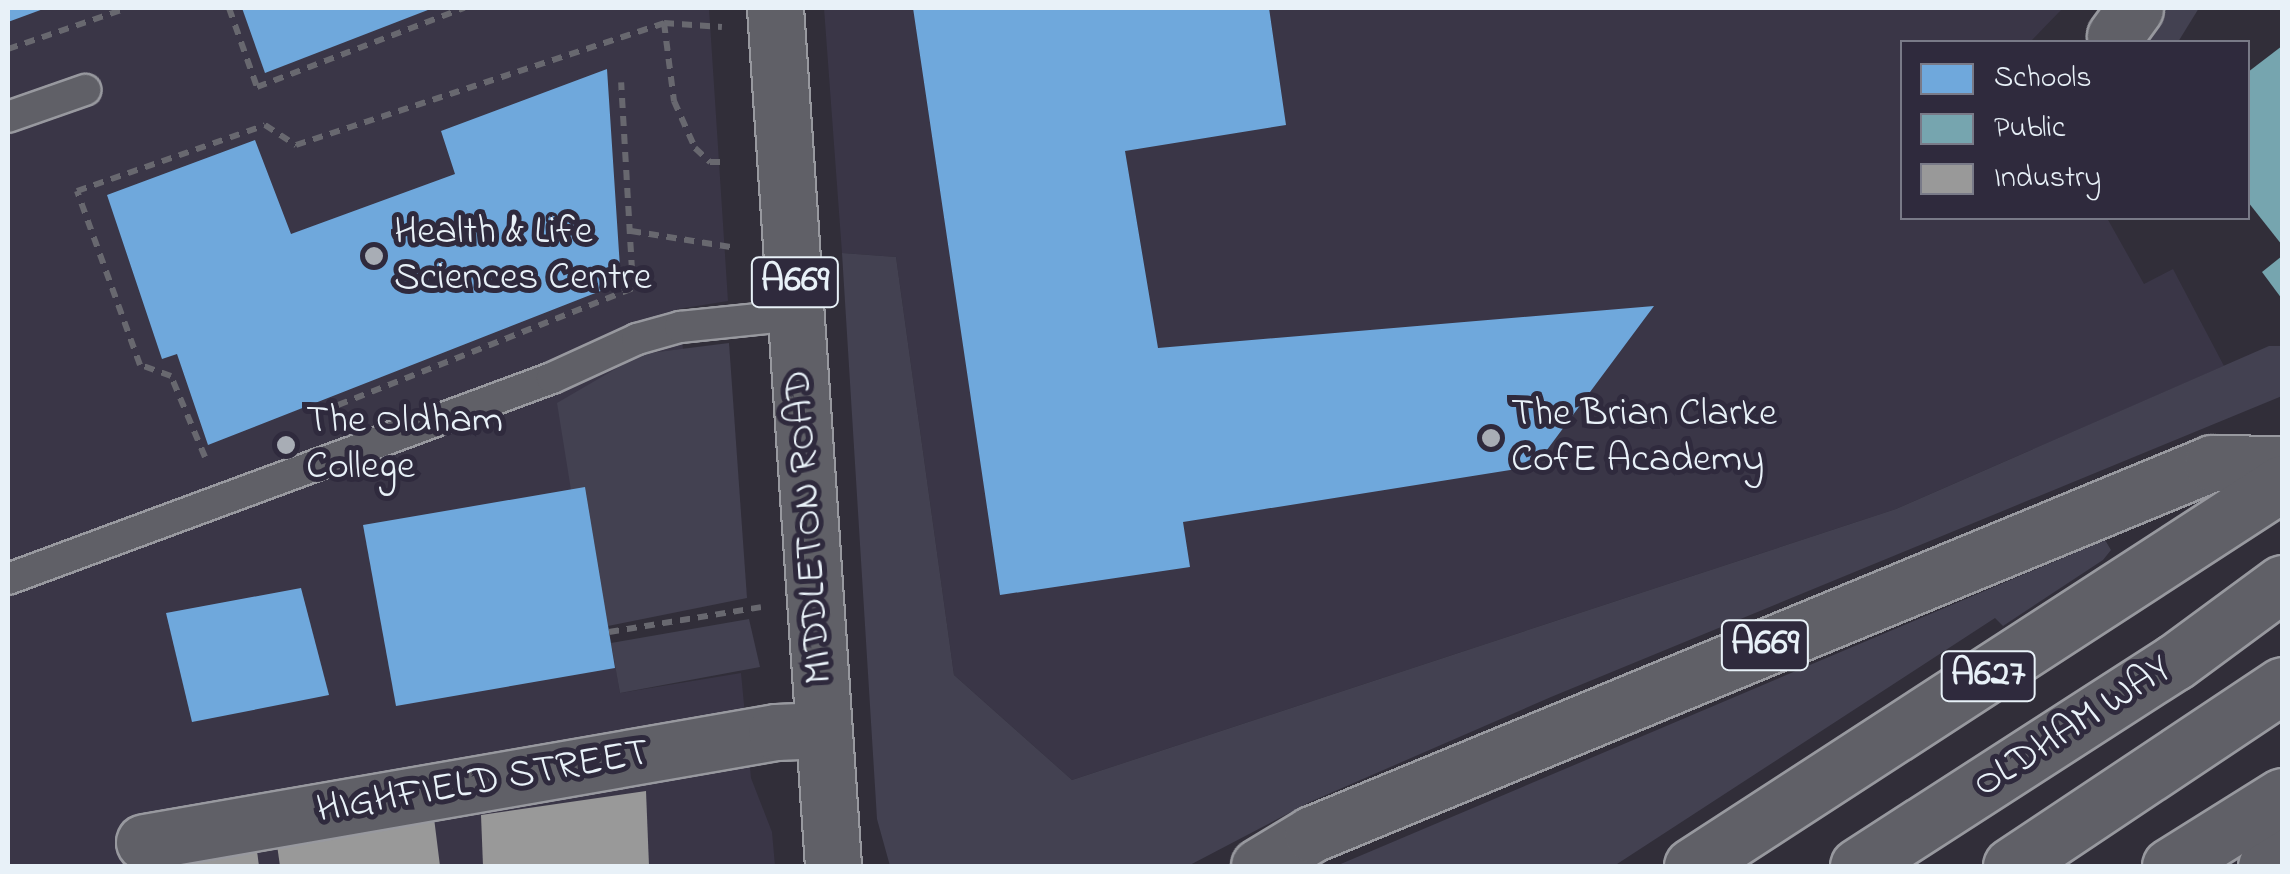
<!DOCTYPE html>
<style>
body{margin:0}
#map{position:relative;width:2290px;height:874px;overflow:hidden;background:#312e39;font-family:"Indie Flower",sans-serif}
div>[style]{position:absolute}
.built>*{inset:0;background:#3a3647}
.green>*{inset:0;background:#434151}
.schools>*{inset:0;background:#6fa8dc}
.public>*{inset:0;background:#76a5af}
.industry>*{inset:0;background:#999}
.path>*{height:6px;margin-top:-3px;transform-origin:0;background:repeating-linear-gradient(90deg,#68686f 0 10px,transparent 0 18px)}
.roads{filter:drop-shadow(2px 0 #98999f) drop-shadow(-2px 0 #98999f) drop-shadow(0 2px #98999f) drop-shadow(0 -2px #98999f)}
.lane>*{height:30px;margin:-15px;padding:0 15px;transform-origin:15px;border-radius:15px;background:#606067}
.street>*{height:55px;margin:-27.5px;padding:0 27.5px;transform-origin:27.5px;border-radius:27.5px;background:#606067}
.primary>*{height:55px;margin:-27.5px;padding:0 27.5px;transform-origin:27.5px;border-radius:27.5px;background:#606067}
.highway>*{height:55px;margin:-27.5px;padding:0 27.5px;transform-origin:27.5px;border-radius:27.5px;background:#606067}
.dots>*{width:28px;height:28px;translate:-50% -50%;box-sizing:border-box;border:5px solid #2f2a3d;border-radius:50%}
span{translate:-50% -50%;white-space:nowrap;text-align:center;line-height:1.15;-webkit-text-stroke:10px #2f2a3d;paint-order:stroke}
.shield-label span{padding:2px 8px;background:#2f2a3d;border:2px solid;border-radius:8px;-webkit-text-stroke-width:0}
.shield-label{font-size:38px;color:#e8f1f8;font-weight:700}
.poi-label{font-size:40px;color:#e8f1f8}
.left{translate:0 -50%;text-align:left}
.street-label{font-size:40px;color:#e8f1f8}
.frame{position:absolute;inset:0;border:10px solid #e8f1f8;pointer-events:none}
.legend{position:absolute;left:1900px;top:40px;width:350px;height:180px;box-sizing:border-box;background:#2f2a3d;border:2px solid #797a88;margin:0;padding:12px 18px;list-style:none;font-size:30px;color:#e8f1f8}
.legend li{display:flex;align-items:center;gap:20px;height:50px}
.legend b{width:50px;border:2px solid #797a88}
</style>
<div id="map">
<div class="built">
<div style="clip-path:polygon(8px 8px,709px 8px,728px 301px,678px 309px,683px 349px,641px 354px,585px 487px,620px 693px,741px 673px,751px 778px,772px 832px,775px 866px,8px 866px)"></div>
<div style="clip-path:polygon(824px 8px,2063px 8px,2030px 42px,1902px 42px,1902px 218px,2107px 218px,2144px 284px,2173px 269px,2224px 366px,1896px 509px,1072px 780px,954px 675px,896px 257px,842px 253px)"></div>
</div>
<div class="green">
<div style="clip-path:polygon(2165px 8px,2199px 8px,2178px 42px,2139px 42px)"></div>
<div style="clip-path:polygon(842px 253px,896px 257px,954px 675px,1072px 780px,1896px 509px,2269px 346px,2282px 346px,2282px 396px,1551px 697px,1310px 802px,1188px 866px,890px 866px,877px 819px)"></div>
<div style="clip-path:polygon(729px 343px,747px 598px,608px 626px,571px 490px,557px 403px,641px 354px)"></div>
<div style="clip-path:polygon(2105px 540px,2111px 550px,2103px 560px,2003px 626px,1995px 618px,1614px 866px,1336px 866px)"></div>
<div style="clip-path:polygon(749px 619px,760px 667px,620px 693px,611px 643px)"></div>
</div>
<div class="schools">
<div style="clip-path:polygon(8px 8px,46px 8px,8px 22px)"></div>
<div style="clip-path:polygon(242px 8px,433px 8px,265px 73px)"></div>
<div style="clip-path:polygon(913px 8px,1269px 8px,1286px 125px,1125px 151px,1158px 348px,1654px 306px,1535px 466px,1183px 522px,1190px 567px,1000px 595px)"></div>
<div style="clip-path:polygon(607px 69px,621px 283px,208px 445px,177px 354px,162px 359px,107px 195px,255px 140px,291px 234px,455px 174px,441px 131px)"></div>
<div style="clip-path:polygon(585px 487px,615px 668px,396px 706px,363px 525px)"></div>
<div style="clip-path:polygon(301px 588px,329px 695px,192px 722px,166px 613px)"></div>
</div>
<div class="public">
<div style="clip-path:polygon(2282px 46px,2282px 245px,2248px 202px,2248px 72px)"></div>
<div style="clip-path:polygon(2282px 256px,2282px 299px,2262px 272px)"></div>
</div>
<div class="industry">
<div style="clip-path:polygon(646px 791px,649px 866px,483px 866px,481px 815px)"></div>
<div style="clip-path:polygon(434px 818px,440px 866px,280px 866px,277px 845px)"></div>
<div style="clip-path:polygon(257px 851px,259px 866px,163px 866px,163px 864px)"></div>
</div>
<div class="path">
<div style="left:229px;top:8px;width:84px;rotate:70.5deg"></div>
<div style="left:257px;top:87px;width:222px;rotate:-20.9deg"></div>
<div style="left:664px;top:23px;width:58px;rotate:3.9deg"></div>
<div style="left:8px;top:49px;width:126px;rotate:-19deg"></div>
<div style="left:631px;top:231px;width:107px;rotate:9.1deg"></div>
<div style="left:338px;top:405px;width:317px;rotate:-21.6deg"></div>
<div style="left:633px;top:288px;width:206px;rotate:-93.3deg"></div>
<div style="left:205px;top:457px;width:88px;rotate:-112.8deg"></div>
<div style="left:171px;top:376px;width:33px;rotate:-160deg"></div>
<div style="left:140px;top:365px;width:185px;rotate:-109.9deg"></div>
<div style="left:77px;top:191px;width:199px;rotate:-19.3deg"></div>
<div style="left:265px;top:125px;width:37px;rotate:33deg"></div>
<div style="left:296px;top:145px;width:388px;rotate:-18.3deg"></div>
<div style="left:664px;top:23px;width:79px;rotate:82.7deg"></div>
<div style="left:674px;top:101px;width:51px;rotate:65.9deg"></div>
<div style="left:695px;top:148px;width:21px;rotate:43deg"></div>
<div style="left:710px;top:162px;width:18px"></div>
<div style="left:609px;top:632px;width:154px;rotate:-9.3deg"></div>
</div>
<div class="roads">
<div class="lane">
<div style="left:8px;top:117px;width:82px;rotate:-19.3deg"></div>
<div style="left:8px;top:579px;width:580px;rotate:-20.28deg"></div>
<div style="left:552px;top:378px;width:94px;rotate:-24.6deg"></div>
<div style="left:637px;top:339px;width:45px;rotate:-15.6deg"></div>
<div style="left:680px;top:327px;width:118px;rotate:-5.9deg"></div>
</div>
<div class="street">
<div style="left:2115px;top:36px;width:34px;rotate:-54deg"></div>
<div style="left:144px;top:842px;width:642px;rotate:-9.87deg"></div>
<div style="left:776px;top:732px;width:47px;rotate:-2.4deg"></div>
</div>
<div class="primary">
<div style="left:775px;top:8px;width:860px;rotate:86.13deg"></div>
<div style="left:1259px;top:866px;width:62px;rotate:-31.1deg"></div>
<div style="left:1312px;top:834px;width:973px;rotate:-22.4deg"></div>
<div style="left:2212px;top:463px;width:70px;rotate:0.8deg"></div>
<div style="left:2266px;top:866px;width:20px;rotate:-37deg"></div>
</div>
<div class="highway">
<div style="left:1692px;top:866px;width:703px;rotate:-32.99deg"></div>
<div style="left:1858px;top:866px;width:377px;rotate:-32.8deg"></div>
<div style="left:2175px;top:662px;width:133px;rotate:-36.4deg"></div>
<div style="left:2011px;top:866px;width:326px;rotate:-33.7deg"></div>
<div style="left:2170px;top:866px;width:132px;rotate:-32deg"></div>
</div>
</div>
<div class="dots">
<div style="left:374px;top:256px;background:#a8adb5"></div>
<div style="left:1491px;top:438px;background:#a8adb5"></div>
<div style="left:286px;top:445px;background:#a8adb5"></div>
</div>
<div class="shield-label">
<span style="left:795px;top:282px">A669</span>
<span style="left:1765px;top:645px">A669</span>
<span style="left:1988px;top:676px">A627</span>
</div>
<div class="poi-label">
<span class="left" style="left:394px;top:256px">Health &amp; Life<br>Sciences Centre</span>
<span class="left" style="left:1511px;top:438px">The Brian Clarke<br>CofE Academy</span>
<span class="left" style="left:306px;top:445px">The Oldham<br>College</span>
</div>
<div class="street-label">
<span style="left:810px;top:527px;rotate:-94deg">MIDDLETON ROAD</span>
<span style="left:2073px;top:728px;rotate:-33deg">OLDHAM WAY</span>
<span style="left:483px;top:783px;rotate:-10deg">HIGHFIELD STREET</span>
</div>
<div class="frame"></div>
<ul class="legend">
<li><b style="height:28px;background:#6fa8dc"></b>Schools</li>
<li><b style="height:28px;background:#76a5af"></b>Public</li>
<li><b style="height:28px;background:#999"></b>Industry</li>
</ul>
</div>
